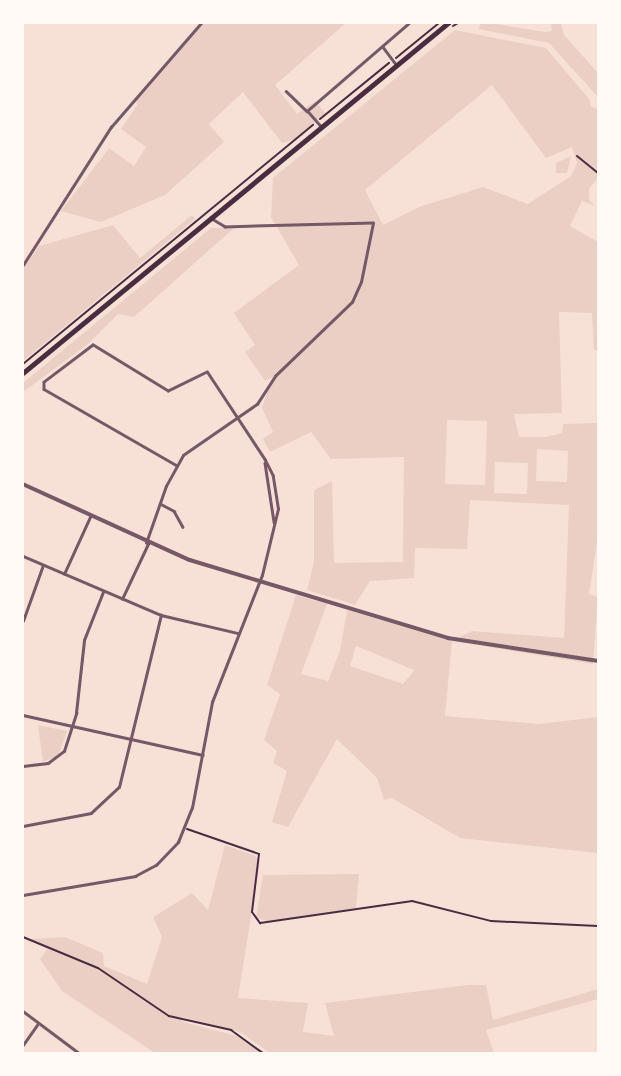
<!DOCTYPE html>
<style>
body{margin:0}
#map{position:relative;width:621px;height:1076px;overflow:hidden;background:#f7e1d7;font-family:Overpass,sans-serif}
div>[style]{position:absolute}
.green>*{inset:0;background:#ebcfc5}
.path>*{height:2px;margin:-1px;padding:0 1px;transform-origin:1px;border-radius:1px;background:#4a2c40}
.minor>*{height:2.5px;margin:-1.25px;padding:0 1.25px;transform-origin:1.25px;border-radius:1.25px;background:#755966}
.tertiary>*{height:3.5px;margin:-1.75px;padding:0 1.75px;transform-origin:1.75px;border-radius:1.75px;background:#755966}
.primary>*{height:4.5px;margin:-2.25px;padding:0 2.25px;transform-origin:2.25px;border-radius:2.25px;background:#4a2c40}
span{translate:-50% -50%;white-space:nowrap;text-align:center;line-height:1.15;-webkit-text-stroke:6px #fffaf5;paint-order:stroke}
.frame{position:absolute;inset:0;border:24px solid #fffaf5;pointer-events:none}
</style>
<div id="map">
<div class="green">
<div style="clip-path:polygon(204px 23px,346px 23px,275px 85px,297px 114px,315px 101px,326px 114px,293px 140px,282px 143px,243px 92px,209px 124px,224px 142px,165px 195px,101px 222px,61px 211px,109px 148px,134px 166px,146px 147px,121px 129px,137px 105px,136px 99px)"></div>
<div style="clip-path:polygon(490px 23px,545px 32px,552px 31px,551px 23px,561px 23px,564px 35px,598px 73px,598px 97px,549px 43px,479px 29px,480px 24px)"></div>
<div style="clip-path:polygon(evenodd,455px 30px,546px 48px,589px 99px,591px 107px,598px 109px,598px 178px,589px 189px,589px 200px,595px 206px,582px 201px,570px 226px,598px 242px,598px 350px,594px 350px,592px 313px,559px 312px,562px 413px,514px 414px,519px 437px,546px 437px,562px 433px,563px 424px,597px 423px,598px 410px,598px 536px,589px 594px,598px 597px,593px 664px,452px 641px,445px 716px,539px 724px,598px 717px,598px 853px,460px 838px,392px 798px,384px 800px,377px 778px,337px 739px,288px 827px,272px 822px,287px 771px,273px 763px,277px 751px,264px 740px,280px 694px,267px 685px,296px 595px,327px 604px,301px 674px,328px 681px,340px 651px,347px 610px,452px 641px,472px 631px,564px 638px,569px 505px,470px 500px,467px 549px,415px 548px,414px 578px,370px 581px,355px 605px,307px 590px,314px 562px,314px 490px,332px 481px,334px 563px,403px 562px,404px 457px,331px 459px,311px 432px,270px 452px,263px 439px,273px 432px,262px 408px,272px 377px,265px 381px,245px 352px,255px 345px,234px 313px,299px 265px,271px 217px,273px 178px,455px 30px,492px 85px,546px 158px,572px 147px,577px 163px,571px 176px,528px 204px,483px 187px,419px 207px,383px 225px,365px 190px,492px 85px,455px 30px,447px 420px,487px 421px,485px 485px,445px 484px,447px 420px,455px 30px,537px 449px,568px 451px,567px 482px,536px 481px,537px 449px,455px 30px,495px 462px,528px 463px,527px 494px,494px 493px,495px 462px,455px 30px,356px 646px,414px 670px,414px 671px,403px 684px,350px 666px,356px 646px)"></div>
<div style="clip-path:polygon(571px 156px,567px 173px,556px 173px,556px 163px)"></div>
<div style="clip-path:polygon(192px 215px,195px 219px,23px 361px,23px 269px,39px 246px,113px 225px,140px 258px)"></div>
<div style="clip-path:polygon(211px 228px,234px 228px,134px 317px,118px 314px,88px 344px,23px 392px,23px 383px)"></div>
<div style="clip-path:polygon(38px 725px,67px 731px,58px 756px,43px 762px)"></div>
<div style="clip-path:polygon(225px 845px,256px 856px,259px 867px,238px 998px,308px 1003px,303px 1032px,334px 1036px,325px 1003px,468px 985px,486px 985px,493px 1020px,598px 989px,598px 999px,486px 1030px,494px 1053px,270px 1053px,240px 1032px,181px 1017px,183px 1022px,237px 1036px,261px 1053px,155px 1053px,62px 991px,40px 959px,47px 949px,30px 939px,65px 937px,103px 953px,104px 966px,147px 984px,162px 937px,153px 917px,192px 893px,208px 910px)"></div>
<div style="clip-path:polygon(359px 874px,356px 908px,272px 922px,256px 918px,263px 875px)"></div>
</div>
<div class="path">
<div style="left:453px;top:26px;width:6px;rotate:-31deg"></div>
<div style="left:396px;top:58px;width:55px;rotate:-39.1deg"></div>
<div style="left:320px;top:119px;width:89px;rotate:-39.1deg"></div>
<div style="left:577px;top:156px;width:27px;rotate:39deg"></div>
<div style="left:23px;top:364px;width:376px;rotate:-39.5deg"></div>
<div style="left:187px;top:829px;width:76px;rotate:19.1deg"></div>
<div style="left:259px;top:854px;width:58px;rotate:96.9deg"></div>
<div style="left:252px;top:912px;width:14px;rotate:54deg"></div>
<div style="left:260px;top:923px;width:154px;rotate:-8.2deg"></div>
<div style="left:412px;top:901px;width:81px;rotate:14.2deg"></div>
<div style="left:491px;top:921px;width:107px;rotate:2.7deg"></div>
<div style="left:23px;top:937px;width:81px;rotate:22.5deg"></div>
<div style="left:98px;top:968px;width:86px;rotate:34.1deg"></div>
<div style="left:169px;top:1016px;width:64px;rotate:12.7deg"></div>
<div style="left:231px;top:1030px;width:39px;rotate:36deg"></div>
</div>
<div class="minor">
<div style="left:383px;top:47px;width:21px;rotate:53deg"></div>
<div style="left:286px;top:91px;width:29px;rotate:44deg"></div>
<div style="left:321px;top:127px;width:21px;rotate:-131deg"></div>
<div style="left:307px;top:111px;width:135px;rotate:-40.8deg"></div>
<div style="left:23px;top:265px;width:164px;rotate:-57.5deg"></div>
<div style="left:111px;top:127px;width:138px;rotate:-49.1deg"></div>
<div style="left:265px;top:463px;width:60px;rotate:81.3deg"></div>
<div style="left:161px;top:504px;width:15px;rotate:28deg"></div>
<div style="left:174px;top:511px;width:18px;rotate:61deg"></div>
<div style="left:146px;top:543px;width:60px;rotate:-70.7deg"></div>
<div style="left:166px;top:486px;width:35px;rotate:-61deg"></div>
<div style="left:183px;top:455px;width:90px;rotate:-34.6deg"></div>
<div style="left:257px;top:404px;width:33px;rotate:-57deg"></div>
<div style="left:275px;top:376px;width:107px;rotate:-43.9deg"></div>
<div style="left:352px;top:302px;width:22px;rotate:-66deg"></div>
<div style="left:361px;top:282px;width:60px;rotate:-78.5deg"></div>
<div style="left:373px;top:223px;width:148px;rotate:178.5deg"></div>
<div style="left:225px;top:227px;width:17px;rotate:-149deg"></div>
<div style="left:23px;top:556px;width:150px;rotate:23.1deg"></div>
<div style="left:161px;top:615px;width:79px;rotate:13.2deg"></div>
<div style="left:64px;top:574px;width:63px;rotate:-65.5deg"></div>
<div style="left:122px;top:599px;width:61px;rotate:-64.7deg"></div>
<div style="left:23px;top:621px;width:59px;rotate:-70.3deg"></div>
<div style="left:23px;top:715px;width:184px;rotate:12.5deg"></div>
<div style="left:23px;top:766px;width:25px;rotate:-7deg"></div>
<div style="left:48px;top:763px;width:20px;rotate:-37deg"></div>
<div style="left:64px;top:751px;width:40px;rotate:-72deg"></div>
<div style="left:76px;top:713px;width:73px;rotate:-83.7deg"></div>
<div style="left:84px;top:640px;width:52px;rotate:-68.4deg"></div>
<div style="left:23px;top:826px;width:69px;rotate:-10.8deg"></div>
<div style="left:91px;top:813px;width:38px;rotate:-43deg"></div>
<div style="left:119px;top:787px;width:177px;rotate:-76.3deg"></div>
<div style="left:23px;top:895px;width:114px;rotate:-9.6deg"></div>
<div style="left:135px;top:876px;width:24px;rotate:-28deg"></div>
<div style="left:156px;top:865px;width:32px;rotate:-46deg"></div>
<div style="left:178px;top:842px;width:37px;rotate:-68deg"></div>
<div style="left:192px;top:808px;width:108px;rotate:-79.3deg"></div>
<div style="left:212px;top:702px;width:136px;rotate:-68.5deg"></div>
<div style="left:262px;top:575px;width:68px;rotate:-76.4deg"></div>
<div style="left:278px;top:509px;width:33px;rotate:-99deg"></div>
<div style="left:273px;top:476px;width:18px;rotate:-117deg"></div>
<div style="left:265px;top:460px;width:105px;rotate:-123.4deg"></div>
<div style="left:207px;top:372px;width:43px;rotate:154deg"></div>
<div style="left:168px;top:391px;width:88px;rotate:-148.5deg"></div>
<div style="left:93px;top:345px;width:61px;rotate:142.9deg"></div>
<div style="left:44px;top:382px;width:7px;rotate:90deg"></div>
<div style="left:44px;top:389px;width:152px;rotate:29.9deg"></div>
<div style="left:23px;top:1011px;width:70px;rotate:36.9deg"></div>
<div style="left:23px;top:1045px;width:24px;rotate:-55deg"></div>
</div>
<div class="tertiary">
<div style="left:23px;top:484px;width:183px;rotate:24.5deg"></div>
<div style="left:190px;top:560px;width:270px;rotate:16.8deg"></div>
<div style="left:448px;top:638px;width:152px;rotate:8.7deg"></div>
</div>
<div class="primary">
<div style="left:23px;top:373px;width:551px;rotate:-39.47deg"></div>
</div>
<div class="frame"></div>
</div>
